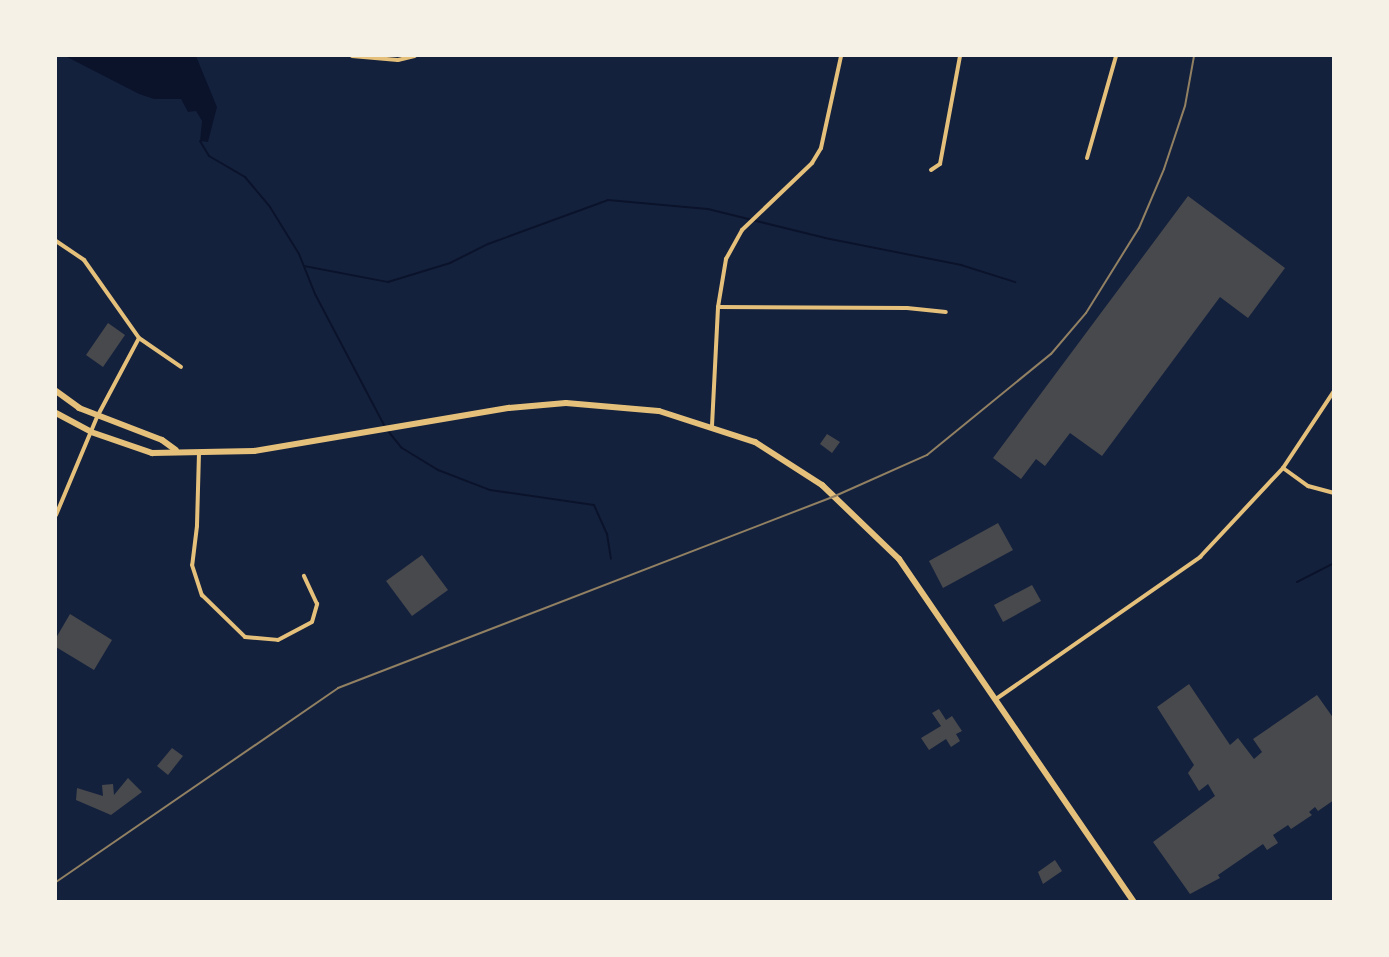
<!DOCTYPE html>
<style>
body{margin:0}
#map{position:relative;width:1389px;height:957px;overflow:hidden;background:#14213d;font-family:"PT Sans Narrow",sans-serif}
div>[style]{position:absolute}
.water>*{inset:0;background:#0b132b}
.stream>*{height:2px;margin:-1px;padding:0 1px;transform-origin:1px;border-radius:1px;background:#0b132b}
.building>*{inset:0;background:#48494c}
.minor>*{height:4px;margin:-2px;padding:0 2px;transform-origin:2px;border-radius:2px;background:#e5c07b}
.trunk>*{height:6px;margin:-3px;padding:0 3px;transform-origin:3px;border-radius:3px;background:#e5c07b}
.rail>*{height:2px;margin:-1px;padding:0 1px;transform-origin:1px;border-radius:1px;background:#918062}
span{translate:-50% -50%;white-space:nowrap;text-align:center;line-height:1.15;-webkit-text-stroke:4.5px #f6f1e7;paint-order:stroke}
.frame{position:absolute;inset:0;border:57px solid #f6f1e7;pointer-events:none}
</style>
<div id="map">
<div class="water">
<div style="clip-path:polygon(65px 56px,196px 56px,217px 107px,208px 142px,200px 141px,202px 121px,196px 111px,188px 112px,181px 99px,154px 99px,139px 94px)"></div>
</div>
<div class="stream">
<div style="left:200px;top:141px;width:17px;rotate:59deg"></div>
<div style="left:209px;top:156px;width:42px;rotate:30.3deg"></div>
<div style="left:245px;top:177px;width:39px;rotate:50deg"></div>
<div style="left:270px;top:207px;width:55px;rotate:58.3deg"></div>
<div style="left:299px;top:254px;width:43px;rotate:68.2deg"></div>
<div style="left:315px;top:294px;width:150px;rotate:62.2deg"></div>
<div style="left:304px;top:266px;width:86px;rotate:10.8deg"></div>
<div style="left:388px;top:282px;width:65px;rotate:-17deg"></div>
<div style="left:450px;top:263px;width:42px;rotate:-26.6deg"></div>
<div style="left:488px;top:244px;width:128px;rotate:-20.1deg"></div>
<div style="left:608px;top:200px;width:100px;rotate:5.1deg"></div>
<div style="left:708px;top:209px;width:121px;rotate:13.9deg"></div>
<div style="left:825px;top:238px;width:139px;rotate:11.2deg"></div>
<div style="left:961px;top:265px;width:57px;rotate:17.5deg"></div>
<div style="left:388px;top:431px;width:22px;rotate:51deg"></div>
<div style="left:402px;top:448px;width:42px;rotate:31.4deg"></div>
<div style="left:438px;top:470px;width:56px;rotate:21deg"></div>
<div style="left:490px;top:490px;width:105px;rotate:8.2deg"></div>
<div style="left:594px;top:505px;width:32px;rotate:66deg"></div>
<div style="left:607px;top:534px;width:25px;rotate:81deg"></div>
<div style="left:1297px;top:582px;width:42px;rotate:-27.2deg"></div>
</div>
<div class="building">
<div style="clip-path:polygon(1188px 196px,1285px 268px,1248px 318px,1220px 297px,1102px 456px,1070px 433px,1045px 466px,1036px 459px,1021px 479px,993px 458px)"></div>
<div style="clip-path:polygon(108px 323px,125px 335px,103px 367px,86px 355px)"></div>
<div style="clip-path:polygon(827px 434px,840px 442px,832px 453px,820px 444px)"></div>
<div style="clip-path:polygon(998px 523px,1013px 550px,943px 588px,929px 561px)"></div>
<div style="clip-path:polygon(422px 555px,448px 590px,412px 616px,386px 581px)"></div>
<div style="clip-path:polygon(1032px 585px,1041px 601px,1003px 622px,994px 605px)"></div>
<div style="clip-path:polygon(70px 614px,112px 640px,94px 670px,56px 647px,56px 638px)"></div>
<div style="clip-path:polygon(1189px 684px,1230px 745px,1238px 738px,1254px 759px,1262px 752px,1253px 739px,1317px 695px,1334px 719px,1334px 800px,1318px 811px,1315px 807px,1309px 812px,1312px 815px,1291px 829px,1288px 825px,1273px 835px,1278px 843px,1267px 850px,1263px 844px,1218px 875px,1220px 878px,1190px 894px,1153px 842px,1215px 796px,1208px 784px,1199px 791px,1188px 773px,1194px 765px,1157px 707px)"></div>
<div style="clip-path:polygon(939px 709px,946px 720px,952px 716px,962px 731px,956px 734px,960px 741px,951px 747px,946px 739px,929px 750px,921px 738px,941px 726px,932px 713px)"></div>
<div style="clip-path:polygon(172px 748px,183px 756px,168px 775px,157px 766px)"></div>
<div style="clip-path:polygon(128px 778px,142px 792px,111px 815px,76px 800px,77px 788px,103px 796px,102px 785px,113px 784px,114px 795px)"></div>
<div style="clip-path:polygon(1055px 860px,1062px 871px,1043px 884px,1038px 872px)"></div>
</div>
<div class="minor">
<div style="left:352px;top:56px;width:46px;rotate:5deg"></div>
<div style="left:398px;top:60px;width:17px;rotate:-13deg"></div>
<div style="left:1087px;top:158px;width:106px;rotate:-74.1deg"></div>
<div style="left:931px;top:170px;width:11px;rotate:-34deg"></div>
<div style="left:940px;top:164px;width:110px;rotate:-79.5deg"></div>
<div style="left:56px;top:241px;width:34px;rotate:34deg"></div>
<div style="left:84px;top:260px;width:95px;rotate:54.8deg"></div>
<div style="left:139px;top:338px;width:51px;rotate:34.6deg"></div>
<div style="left:718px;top:307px;width:189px;rotate:0.3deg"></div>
<div style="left:907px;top:308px;width:39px;rotate:6deg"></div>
<div style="left:712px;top:426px;width:119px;rotate:-87.1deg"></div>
<div style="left:718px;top:307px;width:49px;rotate:-80.5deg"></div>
<div style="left:726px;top:259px;width:33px;rotate:-61deg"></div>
<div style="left:742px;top:230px;width:97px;rotate:-43.7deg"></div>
<div style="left:812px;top:163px;width:17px;rotate:-59deg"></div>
<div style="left:821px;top:148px;width:94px;rotate:-77.7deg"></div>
<div style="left:199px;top:453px;width:73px;rotate:91.6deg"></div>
<div style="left:197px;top:526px;width:39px;rotate:97deg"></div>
<div style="left:192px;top:565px;width:32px;rotate:72deg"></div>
<div style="left:202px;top:595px;width:60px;rotate:44.3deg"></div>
<div style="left:245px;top:637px;width:33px;rotate:5deg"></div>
<div style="left:278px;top:640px;width:38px;rotate:-28deg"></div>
<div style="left:312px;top:622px;width:19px;rotate:-74deg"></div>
<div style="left:317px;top:604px;width:31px;rotate:-115deg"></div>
<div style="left:1283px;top:468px;width:31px;rotate:36deg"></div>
<div style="left:1308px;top:486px;width:27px;rotate:15deg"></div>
<div style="left:56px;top:515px;width:106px;rotate:-67.3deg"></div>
<div style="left:97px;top:417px;width:89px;rotate:-62deg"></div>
<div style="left:996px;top:699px;width:249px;rotate:-34.8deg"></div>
<div style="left:1200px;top:557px;width:122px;rotate:-47deg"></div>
<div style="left:1283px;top:468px;width:92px;rotate:-56.5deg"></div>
</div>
<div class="trunk">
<div style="left:56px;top:391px;width:29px;rotate:36deg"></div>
<div style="left:79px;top:408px;width:89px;rotate:21.1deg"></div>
<div style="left:162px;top:440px;width:17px;rotate:36deg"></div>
<div style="left:56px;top:413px;width:40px;rotate:28deg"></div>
<div style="left:91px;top:432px;width:65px;rotate:19deg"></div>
<div style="left:152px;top:453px;width:102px;rotate:-1.1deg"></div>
<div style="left:254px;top:451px;width:259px;rotate:-9.6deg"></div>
<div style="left:509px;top:408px;width:57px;rotate:-5deg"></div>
<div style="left:566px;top:403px;width:93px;rotate:4.9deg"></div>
<div style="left:659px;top:411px;width:101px;rotate:17.9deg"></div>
<div style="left:755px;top:442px;width:80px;rotate:32.7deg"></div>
<div style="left:822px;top:485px;width:107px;rotate:43.9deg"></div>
<div style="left:899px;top:559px;width:416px;rotate:55.6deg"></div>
</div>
<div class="rail">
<div style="left:56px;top:882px;width:342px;rotate:-34.5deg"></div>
<div style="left:338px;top:688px;width:533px;rotate:-21.12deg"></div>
<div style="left:835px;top:496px;width:101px;rotate:-24deg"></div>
<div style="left:927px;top:455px;width:160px;rotate:-39.2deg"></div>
<div style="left:1051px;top:354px;width:54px;rotate:-49.5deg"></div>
<div style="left:1086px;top:313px;width:100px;rotate:-58.1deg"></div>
<div style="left:1139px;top:228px;width:64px;rotate:-67deg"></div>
<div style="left:1164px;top:169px;width:66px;rotate:-71.6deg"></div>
<div style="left:1185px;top:106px;width:51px;rotate:-79.8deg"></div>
</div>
<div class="frame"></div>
</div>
